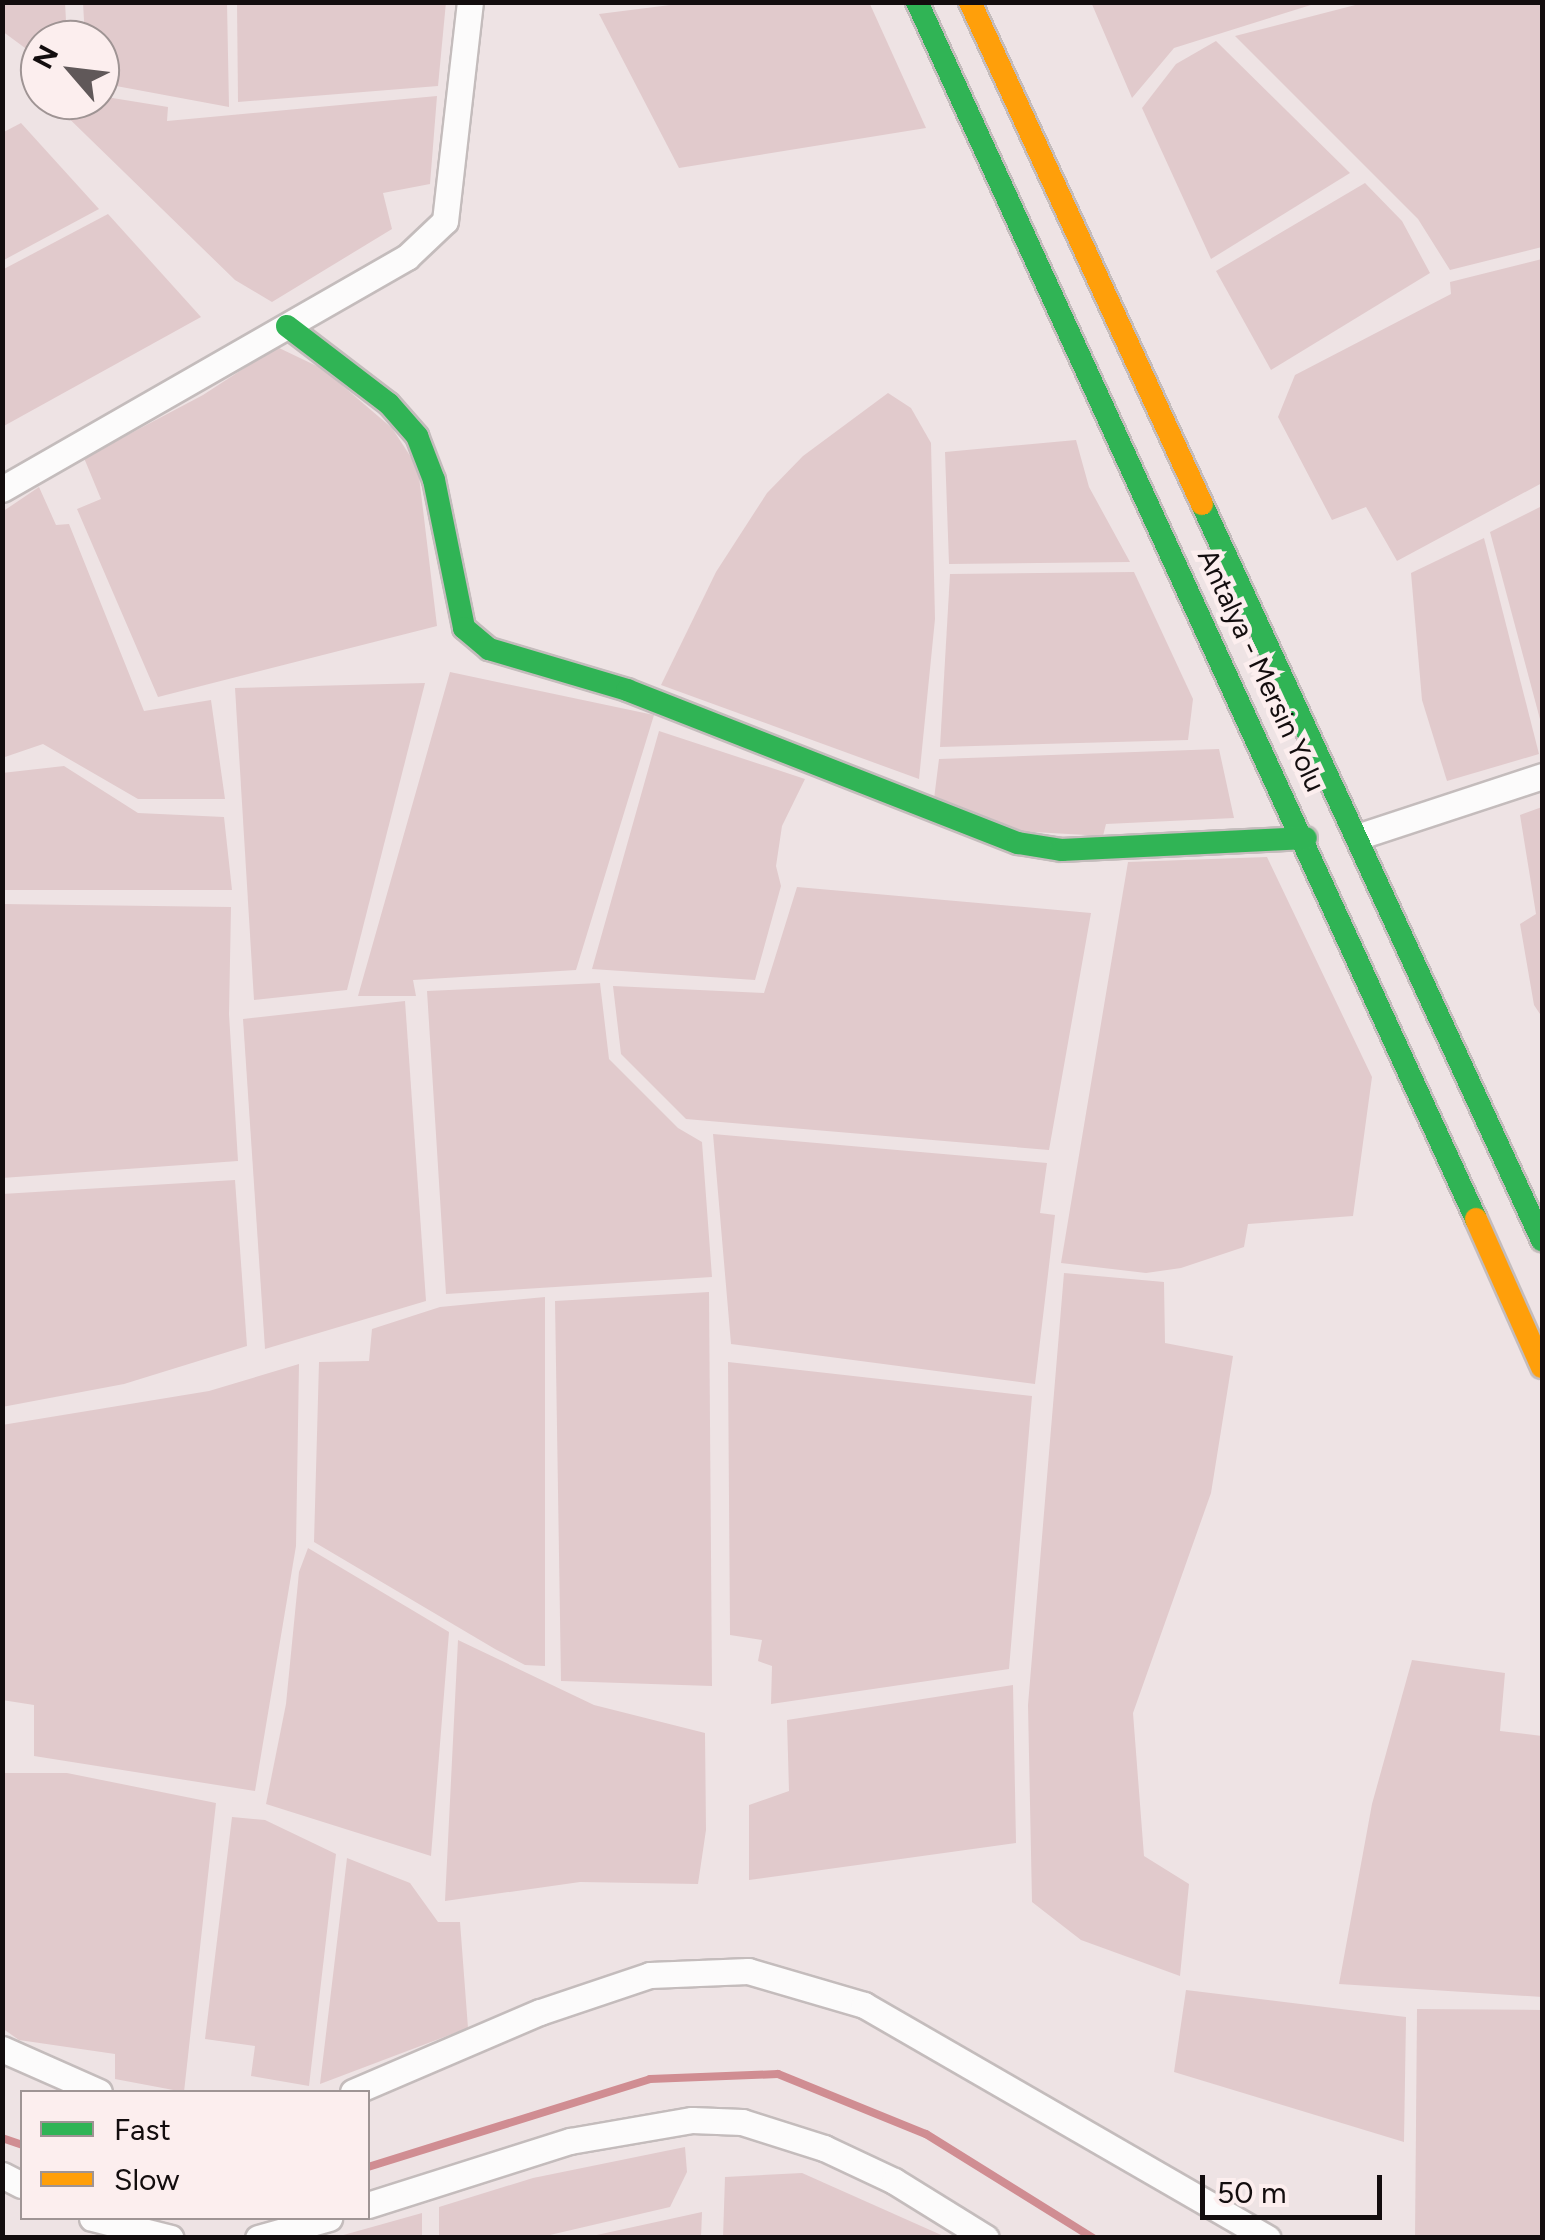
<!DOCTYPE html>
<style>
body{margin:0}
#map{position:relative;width:1545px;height:2240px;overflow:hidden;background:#eee3e4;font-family:Figtree,sans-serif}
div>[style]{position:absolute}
.stream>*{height:8px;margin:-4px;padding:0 4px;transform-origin:4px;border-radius:4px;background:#d08d92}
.building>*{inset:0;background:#e1cacc}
.roads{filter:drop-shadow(2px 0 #c4bcbc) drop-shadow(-2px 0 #c4bcbc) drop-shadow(0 2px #c4bcbc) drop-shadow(0 -2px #c4bcbc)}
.street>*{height:25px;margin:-12.5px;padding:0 12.5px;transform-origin:12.5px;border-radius:12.5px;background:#fcfbfb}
.fast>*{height:22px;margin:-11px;padding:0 11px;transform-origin:11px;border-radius:11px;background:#30b455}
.slow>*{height:22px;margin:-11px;padding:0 11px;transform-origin:11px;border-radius:11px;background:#ff9f0a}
span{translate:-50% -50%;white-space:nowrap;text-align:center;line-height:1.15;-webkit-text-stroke:9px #fceeee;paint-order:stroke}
.street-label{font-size:28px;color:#130d0e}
.frame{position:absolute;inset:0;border:5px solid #130d0e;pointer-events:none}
.legend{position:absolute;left:20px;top:2090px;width:350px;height:130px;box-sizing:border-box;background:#fceeee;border:2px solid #9f9494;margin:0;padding:12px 18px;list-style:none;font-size:30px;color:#130d0e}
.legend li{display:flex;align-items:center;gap:20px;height:50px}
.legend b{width:50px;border:2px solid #9f9494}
.north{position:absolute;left:20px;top:20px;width:100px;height:100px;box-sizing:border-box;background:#fceeee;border:2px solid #9f9494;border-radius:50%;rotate:298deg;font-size:28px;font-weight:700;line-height:40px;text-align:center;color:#130d0e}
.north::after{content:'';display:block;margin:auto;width:35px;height:45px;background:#605859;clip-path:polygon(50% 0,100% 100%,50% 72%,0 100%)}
.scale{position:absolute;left:1200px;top:2175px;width:182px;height:45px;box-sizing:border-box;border:5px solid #130d0e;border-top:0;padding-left:12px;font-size:30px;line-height:35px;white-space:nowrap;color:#130d0e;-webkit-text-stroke:8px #fceeee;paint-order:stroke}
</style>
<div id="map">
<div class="stream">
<div style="left:2px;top:2138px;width:21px;rotate:19deg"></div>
<div style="left:368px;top:2167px;width:295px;rotate:-17.3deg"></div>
<div style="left:650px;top:2079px;width:128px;rotate:-2.2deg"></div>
<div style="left:778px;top:2074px;width:160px;rotate:22.1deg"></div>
<div style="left:926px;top:2134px;width:197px;rotate:31.9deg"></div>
</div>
<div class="building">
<div style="clip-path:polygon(2px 2px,65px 2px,67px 40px,40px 40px,40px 59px,2px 31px)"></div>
<div style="clip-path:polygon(83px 2px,227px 2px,229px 107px,100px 83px,100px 40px,85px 40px)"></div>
<div style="clip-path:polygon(237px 2px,446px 2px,438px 86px,238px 102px)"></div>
<div style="clip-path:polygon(694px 2px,869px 2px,926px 128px,679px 168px,599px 14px)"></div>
<div style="clip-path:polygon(1091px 2px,1314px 2px,1314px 4px,1174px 48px,1132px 98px)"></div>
<div style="clip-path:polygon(1367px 2px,1542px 2px,1542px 247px,1450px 270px,1418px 219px,1235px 36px)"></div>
<div style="clip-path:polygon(1216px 41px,1350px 173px,1211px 259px,1142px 108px,1176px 64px)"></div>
<div style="clip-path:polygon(100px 96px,168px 107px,167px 121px,437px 96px,430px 184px,383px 193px,392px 229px,272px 302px,235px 280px,50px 100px)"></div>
<div style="clip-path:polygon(21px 123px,99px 209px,2px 261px,2px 133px)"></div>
<div style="clip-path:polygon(1365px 183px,1402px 221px,1430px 273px,1271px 370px,1216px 271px)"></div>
<div style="clip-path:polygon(108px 214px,201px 317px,2px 427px,2px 270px)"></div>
<div style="clip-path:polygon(1542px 259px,1542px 483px,1397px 561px,1366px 507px,1332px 520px,1278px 417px,1295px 375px,1451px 294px,1450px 282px)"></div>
<div style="clip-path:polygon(277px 347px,323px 369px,392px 428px,418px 468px,437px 626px,158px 697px,77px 509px,101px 499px,84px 458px,203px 395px)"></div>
<div style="clip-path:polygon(888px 393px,911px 408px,931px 443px,935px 619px,919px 779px,661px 685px,716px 572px,767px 493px,803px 456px)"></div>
<div style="clip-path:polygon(1076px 440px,1089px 487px,1130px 562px,949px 564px,945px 452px)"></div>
<div style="clip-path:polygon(39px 487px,56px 525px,69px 524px,144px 711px,211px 700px,225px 799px,138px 799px,43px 744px,2px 758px,2px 512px)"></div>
<div style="clip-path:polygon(1542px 506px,1542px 723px,1541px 723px,1490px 532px)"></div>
<div style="clip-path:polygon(1484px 538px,1539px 754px,1447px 781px,1422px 700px,1411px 573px)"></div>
<div style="clip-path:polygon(1134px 572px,1193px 699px,1188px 740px,940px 747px,950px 574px)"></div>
<div style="clip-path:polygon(450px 672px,654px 715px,576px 970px,413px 980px,416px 996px,358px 996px)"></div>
<div style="clip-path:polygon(425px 683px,347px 990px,254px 1000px,235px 688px)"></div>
<div style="clip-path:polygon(659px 731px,805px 779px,782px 826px,776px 866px,781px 886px,755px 980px,592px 969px)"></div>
<div style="clip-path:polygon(1219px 749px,1234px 818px,1106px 824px,1103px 836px,1015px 831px,934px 799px,939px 759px)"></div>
<div style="clip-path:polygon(64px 766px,138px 813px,224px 817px,232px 890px,2px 890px,2px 773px)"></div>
<div style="clip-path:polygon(1542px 807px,1542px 1017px,1534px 1005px,1520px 924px,1536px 914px,1520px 815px)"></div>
<div style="clip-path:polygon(1267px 857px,1372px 1077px,1353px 1216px,1248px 1224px,1244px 1247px,1181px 1268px,1146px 1273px,1061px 1263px,1128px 862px)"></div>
<div style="clip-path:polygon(797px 887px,1091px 913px,1049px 1150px,686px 1119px,621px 1054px,613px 986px,764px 993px)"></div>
<div style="clip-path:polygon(2px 904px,231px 907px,229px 1014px,238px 1161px,2px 1178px)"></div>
<div style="clip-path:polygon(600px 983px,609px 1059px,678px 1128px,702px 1142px,712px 1277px,446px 1294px,427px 991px)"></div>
<div style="clip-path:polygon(405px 1001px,426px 1301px,265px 1349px,243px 1019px)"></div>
<div style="clip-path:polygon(713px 1134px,1047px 1163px,1040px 1213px,1055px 1215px,1035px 1384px,731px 1344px)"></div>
<div style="clip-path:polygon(235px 1180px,247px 1346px,124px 1384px,2px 1407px,2px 1194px)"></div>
<div style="clip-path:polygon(1064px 1273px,1164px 1282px,1165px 1343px,1233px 1356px,1211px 1493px,1133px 1713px,1144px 1856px,1189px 1884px,1180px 1976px,1081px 1940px,1032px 1902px,1028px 1705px)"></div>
<div style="clip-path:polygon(709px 1292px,712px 1686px,561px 1681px,555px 1301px)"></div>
<div style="clip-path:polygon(545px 1297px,545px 1666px,525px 1665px,495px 1649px,314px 1542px,319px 1362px,369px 1361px,372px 1329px,440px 1307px)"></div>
<div style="clip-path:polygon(728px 1362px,1032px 1396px,1009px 1669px,771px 1704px,772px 1666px,758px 1661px,762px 1640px,730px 1635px)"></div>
<div style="clip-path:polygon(299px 1364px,296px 1546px,255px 1791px,34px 1756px,34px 1705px,2px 1700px,2px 1425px,209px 1391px)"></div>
<div style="clip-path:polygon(308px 1548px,449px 1632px,431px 1856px,266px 1804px,286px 1704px,299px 1572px)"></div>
<div style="clip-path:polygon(458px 1640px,594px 1705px,705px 1733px,706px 1830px,698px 1884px,580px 1882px,445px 1901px)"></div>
<div style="clip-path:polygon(1412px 1660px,1505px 1673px,1500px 1731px,1542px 1736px,1542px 1997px,1339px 1984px,1372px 1804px)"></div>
<div style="clip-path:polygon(1013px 1685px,1016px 1843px,749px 1880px,749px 1805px,789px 1791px,787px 1720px)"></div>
<div style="clip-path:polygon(2px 1773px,67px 1773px,216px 1803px,184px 2092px,115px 2079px,115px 2054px,19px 2040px,2px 2028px)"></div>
<div style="clip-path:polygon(232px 1817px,265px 1820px,336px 1854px,309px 2086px,251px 2076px,255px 2046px,205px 2039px)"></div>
<div style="clip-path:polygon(347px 1858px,410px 1883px,438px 1922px,460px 1922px,468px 2028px,320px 2084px)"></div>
<div style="clip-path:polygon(1186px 1990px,1406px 2017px,1404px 2142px,1174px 2072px)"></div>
<div style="clip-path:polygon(1417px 2009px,1542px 2010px,1542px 2238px,1415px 2238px)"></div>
<div style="clip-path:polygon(685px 2147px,687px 2172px,670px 2207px,537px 2238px,439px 2238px,439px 2207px,533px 2178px)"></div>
<div style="clip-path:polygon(802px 2173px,948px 2238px,723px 2238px,725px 2177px)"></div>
<div style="clip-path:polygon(702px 2212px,701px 2238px,592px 2238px,592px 2236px)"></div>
<div style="clip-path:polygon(422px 2213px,422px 2238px,340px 2238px,340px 2236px)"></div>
</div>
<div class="roads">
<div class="street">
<div style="left:2px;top:489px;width:467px;rotate:-29.8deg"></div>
<div style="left:407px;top:257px;width:52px;rotate:-43.5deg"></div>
<div style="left:445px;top:221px;width:220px;rotate:-83.5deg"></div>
<div style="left:1360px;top:836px;width:192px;rotate:-18.2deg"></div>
<div style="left:2px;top:2049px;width:106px;rotate:23.9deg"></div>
<div style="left:353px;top:2092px;width:203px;rotate:-23.2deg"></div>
<div style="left:540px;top:2012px;width:116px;rotate:-18.6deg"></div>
<div style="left:650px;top:1975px;width:98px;rotate:-2.3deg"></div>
<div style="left:748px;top:1971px;width:121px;rotate:16.3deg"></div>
<div style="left:864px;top:2005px;width:466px;rotate:30deg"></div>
<div style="left:2px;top:2175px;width:22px;rotate:27deg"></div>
<div style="left:368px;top:2205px;width:212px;rotate:-17.6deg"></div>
<div style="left:570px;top:2141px;width:124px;rotate:-9.8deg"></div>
<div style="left:692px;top:2120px;width:50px;rotate:2.3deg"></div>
<div style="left:742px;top:2122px;width:86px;rotate:17.6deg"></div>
<div style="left:824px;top:2148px;width:77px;rotate:25.2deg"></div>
<div style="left:894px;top:2181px;width:108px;rotate:31.8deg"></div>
<div style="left:92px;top:2218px;width:81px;rotate:14.2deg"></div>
<div style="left:258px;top:2238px;width:74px;rotate:-15.7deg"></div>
</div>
<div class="fast">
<div style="left:917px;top:2px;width:1339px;rotate:65.33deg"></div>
<div style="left:287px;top:326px;width:128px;rotate:37.4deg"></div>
<div style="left:389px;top:404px;width:43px;rotate:48.8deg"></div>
<div style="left:417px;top:436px;width:47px;rotate:68.9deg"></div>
<div style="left:434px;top:480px;width:151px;rotate:78.5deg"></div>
<div style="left:464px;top:628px;width:33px;rotate:40deg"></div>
<div style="left:489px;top:649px;width:144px;rotate:16.5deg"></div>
<div style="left:627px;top:690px;width:420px;rotate:21.4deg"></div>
<div style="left:1018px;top:843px;width:45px;rotate:9deg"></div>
<div style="left:1062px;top:850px;width:244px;rotate:-2.8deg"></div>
<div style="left:1202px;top:504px;width:811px;rotate:65.21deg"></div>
</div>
<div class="slow">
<div style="left:970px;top:2px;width:553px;rotate:65.2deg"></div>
<div style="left:1476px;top:1219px;width:162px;rotate:66deg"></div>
</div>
</div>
<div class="street-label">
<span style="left:1262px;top:670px;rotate:65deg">Antalya - Mersin Yolu</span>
</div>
<div class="frame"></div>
<ul class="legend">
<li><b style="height:12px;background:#30b455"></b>Fast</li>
<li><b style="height:12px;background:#ff9f0a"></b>Slow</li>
</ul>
<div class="north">N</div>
<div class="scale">50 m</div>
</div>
